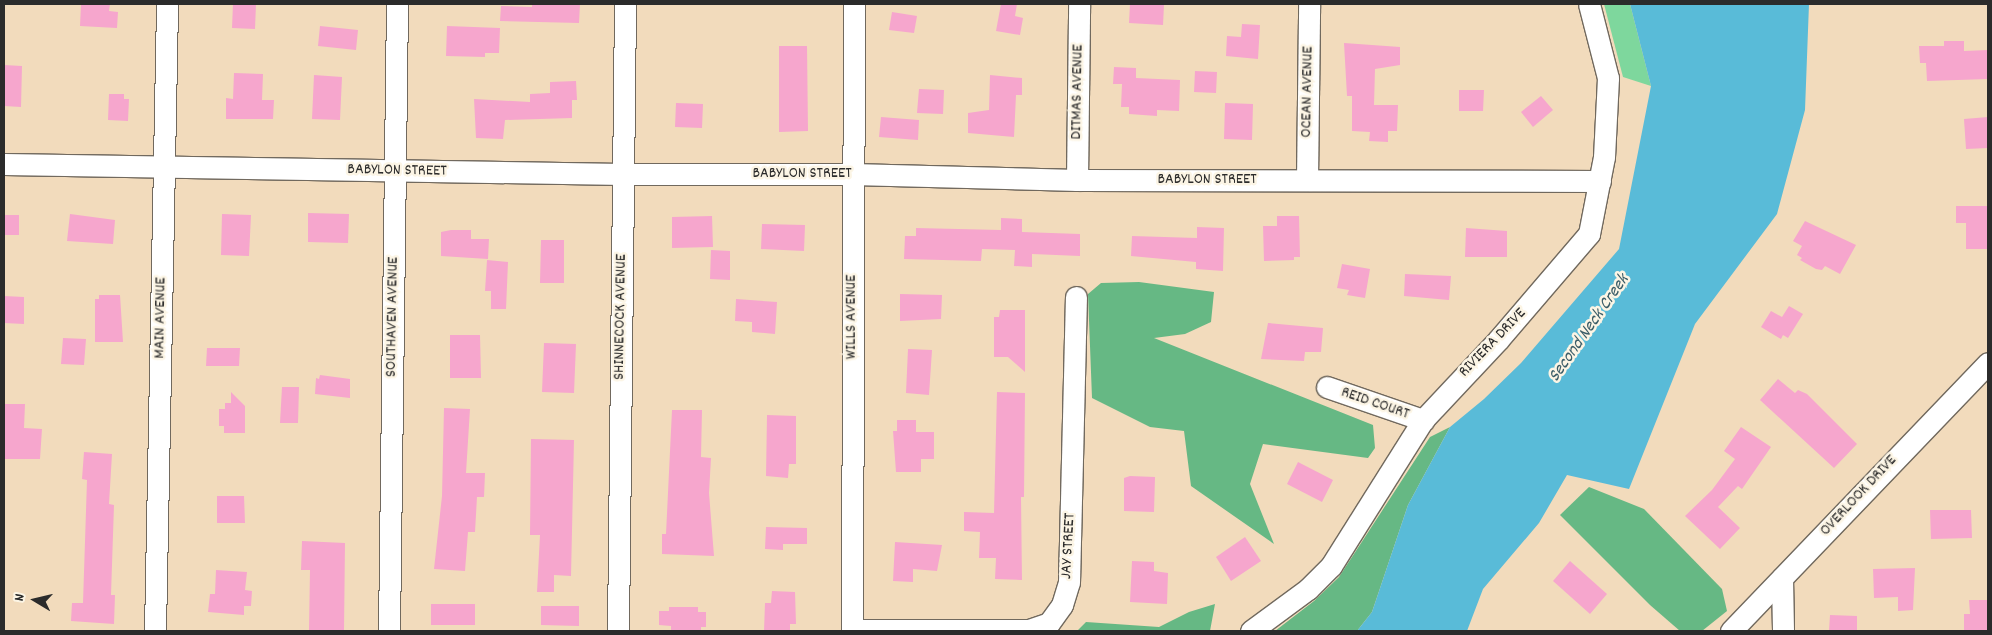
<!DOCTYPE html>
<style>
body{margin:0}
#map{position:relative;width:1992px;height:635px;overflow:hidden;background:#f2dbbc;font-family:Dekko,sans-serif}
div>[style]{position:absolute}
.green>*{inset:0;background:#7ed79d}
.forest>*{inset:0;background:#66b884}
.water>*{inset:0;background:#59bbd8}
.building>*{inset:0;background:#f6a6cd}
.roads{filter:drop-shadow(1px 0 #71695e) drop-shadow(-1px 0 #71695e) drop-shadow(0 1px #71695e) drop-shadow(0 -1px #71695e)}
.street>*{height:21px;margin:-10.5px;padding:0 10.5px;transform-origin:10.5px;border-radius:10.5px;background:#fff}
span{translate:-50% -50%;white-space:nowrap;text-align:center;line-height:1.15;-webkit-text-stroke:5px #fcf5e5;paint-order:stroke}
.street-label{font-size:16px;color:#2b2b2b}
.water-label{font-size:18px;color:#3b5d68;font-style:italic}
.frame{position:absolute;inset:0;border:5px solid #2b2b2b;pointer-events:none}
.north{position:absolute;left:10px;top:575px;width:50px;height:50px;-webkit-text-stroke:4px #fcf5e5;paint-order:stroke;rotate:279deg;font-size:14px;font-weight:700;line-height:20px;text-align:center;color:#2b2b2b}
.north::after{content:'';display:block;margin:auto;width:18px;height:22px;background:#2b2b2b;clip-path:polygon(50% 0,100% 100%,50% 72%,0 100%)}
</style>
<div id="map">
<div class="green">
<div style="clip-path:polygon(1604px 4px,1630px 4px,1651px 86px,1623px 77px)"></div>
</div>
<div class="forest">
<div style="clip-path:polygon(1139px 282px,1214px 292px,1211px 322px,1185px 334px,1154px 338px,1373px 425px,1375px 448px,1368px 458px,1263px 444px,1250px 484px,1274px 544px,1191px 486px,1184px 431px,1150px 427px,1092px 398px,1088px 294px,1101px 283px)"></div>
<div style="clip-path:polygon(1450px 427px,1408px 505px,1372px 612px,1357px 631px,1275px 631px,1314px 601px,1339px 577px,1430px 437px)"></div>
<div style="clip-path:polygon(1589px 487px,1644px 509px,1722px 589px,1727px 611px,1702px 631px,1680px 631px,1650px 605px,1560px 515px)"></div>
<div style="clip-path:polygon(1215px 604px,1210px 631px,1077px 631px,1086px 622px,1159px 627px,1189px 612px)"></div>
</div>
<div class="water">
<div style="clip-path:polygon(1630px 4px,1809px 4px,1805px 110px,1777px 214px,1695px 324px,1629px 489px,1567px 475px,1539px 523px,1483px 589px,1467px 631px,1357px 631px,1372px 612px,1408px 505px,1450px 427px,1484px 399px,1521px 363px,1619px 249px,1651px 86px)"></div>
</div>
<div class="building">
<div style="clip-path:polygon(81px 4px,110px 4px,109px 11px,118px 12px,117px 28px,80px 26px)"></div>
<div style="clip-path:polygon(233px 4px,256px 4px,255px 29px,232px 28px)"></div>
<div style="clip-path:polygon(532px 4px,580px 4px,579px 23px,500px 21px,501px 6px,532px 7px)"></div>
<div style="clip-path:polygon(1001px 4px,1017px 4px,1015px 16px,1023px 18px,1020px 35px,996px 31px)"></div>
<div style="clip-path:polygon(1130px 4px,1164px 5px,1163px 25px,1129px 23px)"></div>
<div style="clip-path:polygon(892px 12px,917px 16px,914px 33px,889px 30px)"></div>
<div style="clip-path:polygon(1242px 24px,1260px 25px,1258px 59px,1226px 56px,1227px 36px,1241px 37px)"></div>
<div style="clip-path:polygon(320px 26px,358px 30px,356px 50px,318px 46px)"></div>
<div style="clip-path:polygon(447px 26px,500px 28px,499px 53px,485px 53px,485px 57px,446px 56px)"></div>
<div style="clip-path:polygon(1944px 41px,1964px 41px,1964px 51px,1988px 50px,1988px 79px,1927px 81px,1926px 63px,1920px 63px,1919px 46px,1944px 46px)"></div>
<div style="clip-path:polygon(1344px 43px,1400px 47px,1400px 65px,1375px 69px,1374px 105px,1398px 105px,1397px 131px,1388px 131px,1388px 142px,1369px 141px,1370px 132px,1352px 131px,1352px 96px,1347px 96px)"></div>
<div style="clip-path:polygon(779px 46px,807px 46px,808px 131px,779px 132px)"></div>
<div style="clip-path:polygon(4px 65px,22px 66px,21px 107px,4px 106px)"></div>
<div style="clip-path:polygon(1114px 67px,1136px 68px,1136px 78px,1180px 80px,1179px 111px,1157px 110px,1157px 116px,1129px 114px,1129px 107px,1121px 107px,1122px 84px,1113px 84px)"></div>
<div style="clip-path:polygon(1195px 71px,1217px 72px,1216px 93px,1194px 92px)"></div>
<div style="clip-path:polygon(234px 73px,263px 74px,262px 100px,274px 100px,273px 119px,226px 119px,226px 98px,233px 99px)"></div>
<div style="clip-path:polygon(314px 75px,342px 77px,340px 120px,312px 119px)"></div>
<div style="clip-path:polygon(990px 75px,1022px 78px,1022px 95px,1016px 95px,1014px 137px,968px 133px,968px 113px,989px 110px)"></div>
<div style="clip-path:polygon(576px 81px,577px 100px,572px 100px,572px 118px,505px 120px,503px 139px,476px 138px,474px 99px,530px 102px,530px 94px,550px 93px,550px 82px)"></div>
<div style="clip-path:polygon(919px 89px,944px 90px,943px 114px,917px 113px)"></div>
<div style="clip-path:polygon(1459px 90px,1484px 90px,1483px 111px,1459px 111px)"></div>
<div style="clip-path:polygon(109px 94px,124px 94px,124px 99px,129px 99px,128px 121px,108px 120px)"></div>
<div style="clip-path:polygon(1541px 96px,1553px 110px,1533px 127px,1521px 112px)"></div>
<div style="clip-path:polygon(676px 103px,703px 104px,702px 128px,675px 127px)"></div>
<div style="clip-path:polygon(1225px 103px,1253px 104px,1252px 140px,1224px 139px)"></div>
<div style="clip-path:polygon(881px 117px,919px 120px,918px 140px,879px 137px)"></div>
<div style="clip-path:polygon(1988px 117px,1988px 148px,1966px 149px,1964px 119px)"></div>
<div style="clip-path:polygon(1956px 206px,1988px 206px,1988px 249px,1966px 249px,1966px 223px,1956px 223px)"></div>
<div style="clip-path:polygon(308px 213px,349px 214px,348px 243px,308px 242px)"></div>
<div style="clip-path:polygon(70px 214px,115px 220px,113px 244px,67px 241px)"></div>
<div style="clip-path:polygon(222px 214px,251px 215px,249px 256px,221px 255px)"></div>
<div style="clip-path:polygon(4px 215px,19px 215px,19px 235px,4px 235px)"></div>
<div style="clip-path:polygon(712px 216px,713px 247px,672px 248px,672px 217px)"></div>
<div style="clip-path:polygon(1277px 216px,1299px 216px,1300px 257px,1294px 257px,1294px 260px,1264px 261px,1263px 226px,1277px 226px)"></div>
<div style="clip-path:polygon(1001px 218px,1022px 219px,1022px 232px,1080px 234px,1080px 256px,1032px 254px,1032px 267px,1014px 266px,1015px 250px,982px 249px,981px 261px,904px 259px,905px 236px,916px 236px,916px 228px,1001px 230px)"></div>
<div style="clip-path:polygon(1805px 221px,1856px 245px,1840px 274px,1825px 266px,1822px 270px,1816px 269px,1800px 260px,1802px 258px,1797px 255px,1802px 246px,1793px 241px)"></div>
<div style="clip-path:polygon(762px 224px,805px 225px,804px 251px,761px 249px)"></div>
<div style="clip-path:polygon(1197px 227px,1224px 228px,1223px 271px,1196px 269px,1196px 262px,1131px 256px,1132px 236px,1197px 238px)"></div>
<div style="clip-path:polygon(1466px 228px,1507px 231px,1507px 257px,1465px 257px)"></div>
<div style="clip-path:polygon(451px 230px,471px 230px,471px 239px,489px 239px,488px 259px,441px 256px,441px 232px)"></div>
<div style="clip-path:polygon(541px 240px,564px 240px,564px 283px,540px 283px)"></div>
<div style="clip-path:polygon(711px 250px,730px 251px,730px 280px,710px 279px)"></div>
<div style="clip-path:polygon(487px 260px,508px 262px,506px 309px,491px 309px,491px 291px,485px 291px)"></div>
<div style="clip-path:polygon(1342px 264px,1370px 269px,1365px 298px,1347px 295px,1349px 290px,1337px 288px)"></div>
<div style="clip-path:polygon(1405px 274px,1451px 276px,1449px 300px,1404px 296px)"></div>
<div style="clip-path:polygon(900px 294px,942px 295px,941px 319px,900px 321px)"></div>
<div style="clip-path:polygon(99px 295px,120px 295px,123px 342px,95px 342px,95px 299px,99px 299px)"></div>
<div style="clip-path:polygon(4px 296px,24px 297px,24px 324px,4px 323px)"></div>
<div style="clip-path:polygon(736px 299px,777px 302px,775px 334px,752px 332px,752px 322px,735px 321px)"></div>
<div style="clip-path:polygon(1789px 306px,1803px 314px,1788px 338px,1783px 335px,1781px 339px,1761px 327px,1771px 311px,1782px 317px)"></div>
<div style="clip-path:polygon(1000px 310px,1025px 310px,1025px 372px,1008px 357px,994px 357px,994px 317px,999px 317px)"></div>
<div style="clip-path:polygon(1268px 323px,1323px 328px,1321px 352px,1305px 352px,1304px 361px,1261px 359px)"></div>
<div style="clip-path:polygon(450px 335px,480px 335px,481px 378px,450px 378px)"></div>
<div style="clip-path:polygon(63px 338px,86px 339px,84px 365px,61px 364px)"></div>
<div style="clip-path:polygon(544px 343px,576px 344px,574px 393px,542px 392px)"></div>
<div style="clip-path:polygon(207px 348px,240px 348px,239px 366px,206px 366px)"></div>
<div style="clip-path:polygon(908px 349px,932px 350px,929px 395px,906px 393px)"></div>
<div style="clip-path:polygon(320px 375px,350px 379px,350px 398px,315px 394px,316px 378px,319px 379px)"></div>
<div style="clip-path:polygon(1778px 379px,1795px 393px,1798px 390px,1807px 394px,1857px 444px,1834px 468px,1760px 400px)"></div>
<div style="clip-path:polygon(282px 387px,299px 387px,298px 423px,280px 423px)"></div>
<div style="clip-path:polygon(231px 392px,245px 406px,245px 433px,224px 433px,224px 426px,219px 426px,219px 409px,225px 409px,225px 403px,231px 403px)"></div>
<div style="clip-path:polygon(997px 392px,1025px 393px,1024px 497px,1021px 497px,1022px 580px,995px 579px,996px 558px,979px 558px,980px 532px,964px 531px,964px 512px,994px 513px)"></div>
<div style="clip-path:polygon(4px 404px,25px 404px,24px 428px,42px 429px,40px 459px,4px 459px)"></div>
<div style="clip-path:polygon(444px 408px,470px 409px,466px 473px,485px 473px,484px 497px,477px 497px,475px 532px,468px 532px,465px 571px,434px 569px,442px 496px)"></div>
<div style="clip-path:polygon(672px 410px,702px 410px,701px 457px,711px 458px,709px 493px,714px 556px,662px 554px,662px 534px,666px 534px)"></div>
<div style="clip-path:polygon(767px 415px,796px 416px,796px 464px,789px 464px,788px 478px,766px 476px)"></div>
<div style="clip-path:polygon(897px 420px,916px 420px,916px 432px,934px 432px,934px 459px,921px 459px,921px 472px,896px 472px,893px 431px,897px 431px)"></div>
<div style="clip-path:polygon(1741px 427px,1771px 447px,1742px 489px,1738px 486px,1718px 507px,1740px 528px,1720px 549px,1685px 516px,1712px 490px,1735px 459px,1724px 451px)"></div>
<div style="clip-path:polygon(531px 439px,574px 440px,571px 576px,554px 575px,554px 592px,537px 592px,540px 535px,530px 535px)"></div>
<div style="clip-path:polygon(84px 452px,112px 454px,109px 504px,114px 505px,111px 595px,115px 595px,114px 624px,71px 621px,72px 603px,83px 603px,87px 480px,82px 479px)"></div>
<div style="clip-path:polygon(1298px 462px,1333px 480px,1322px 502px,1287px 484px)"></div>
<div style="clip-path:polygon(1130px 476px,1155px 477px,1154px 512px,1124px 511px,1124px 478px)"></div>
<div style="clip-path:polygon(217px 496px,244px 496px,245px 523px,217px 523px)"></div>
<div style="clip-path:polygon(1930px 510px,1971px 510px,1972px 538px,1931px 539px)"></div>
<div style="clip-path:polygon(766px 527px,807px 528px,807px 544px,783px 544px,783px 550px,765px 549px)"></div>
<div style="clip-path:polygon(1245px 537px,1261px 561px,1231px 581px,1216px 557px)"></div>
<div style="clip-path:polygon(302px 541px,345px 543px,344px 631px,309px 631px,310px 570px,301px 570px)"></div>
<div style="clip-path:polygon(895px 542px,942px 545px,937px 571px,913px 569px,913px 582px,893px 581px)"></div>
<div style="clip-path:polygon(1132px 561px,1154px 562px,1154px 571px,1168px 573px,1167px 604px,1130px 602px)"></div>
<div style="clip-path:polygon(1570px 561px,1607px 594px,1590px 614px,1553px 581px)"></div>
<div style="clip-path:polygon(1915px 568px,1913px 610px,1898px 611px,1898px 597px,1874px 598px,1873px 569px)"></div>
<div style="clip-path:polygon(216px 570px,247px 572px,245px 590px,252px 591px,251px 606px,244px 606px,244px 615px,208px 612px,210px 594px,215px 594px)"></div>
<div style="clip-path:polygon(772px 591px,795px 592px,796px 624px,790px 624px,790px 631px,764px 631px,765px 603px,771px 603px)"></div>
<div style="clip-path:polygon(1969px 600px,1988px 600px,1988px 631px,1964px 630px,1964px 614px,1970px 614px)"></div>
<div style="clip-path:polygon(431px 604px,475px 604px,475px 625px,431px 625px)"></div>
<div style="clip-path:polygon(541px 606px,579px 606px,579px 626px,541px 625px)"></div>
<div style="clip-path:polygon(669px 607px,698px 607px,698px 612px,706px 612px,706px 627px,701px 627px,701px 631px,671px 631px,671px 626px,659px 625px,659px 611px,669px 611px)"></div>
<div style="clip-path:polygon(1830px 615px,1857px 616px,1857px 631px,1829px 631px)"></div>
</div>
<div class="roads">
<div class="street">
<div style="left:4px;top:164px;width:619px;rotate:0.93deg"></div>
<div style="left:623px;top:174px;width:229px"></div>
<div style="left:852px;top:174px;width:225px;rotate:1.5deg"></div>
<div style="left:1077px;top:180px;width:523px;rotate:0.11deg"></div>
<div style="left:1077px;top:180px;width:176px;rotate:-89.3deg"></div>
<div style="left:1307px;top:180px;width:176px;rotate:-89.3deg"></div>
<div style="left:1327px;top:387px;width:102px;rotate:19deg"></div>
<div style="left:1782px;top:578px;width:53px;rotate:88.9deg"></div>
<div style="left:852px;top:630px;width:177px"></div>
<div style="left:1029px;top:630px;width:21px;rotate:-19deg"></div>
<div style="left:1049px;top:623px;width:22px;rotate:-54deg"></div>
<div style="left:1062px;top:605px;width:24px;rotate:-73deg"></div>
<div style="left:1069px;top:582px;width:285px;rotate:-88.6deg"></div>
<div style="left:155px;top:631px;width:627px;rotate:-88.9deg"></div>
<div style="left:389px;top:631px;width:627px;rotate:-89.27deg"></div>
<div style="left:618px;top:631px;width:627px;rotate:-89.36deg"></div>
<div style="left:852px;top:631px;width:627px;rotate:-89.82deg"></div>
<div style="left:1251px;top:631px;width:71px;rotate:-36.4deg"></div>
<div style="left:1308px;top:589px;width:33px;rotate:-45deg"></div>
<div style="left:1331px;top:566px;width:173px;rotate:-57.8deg"></div>
<div style="left:1423px;top:420px;width:110px;rotate:-46.8deg"></div>
<div style="left:1498px;top:340px;width:140px;rotate:-49.4deg"></div>
<div style="left:1589px;top:234px;width:78px;rotate:-79deg"></div>
<div style="left:1604px;top:157px;width:79px;rotate:-87.1deg"></div>
<div style="left:1608px;top:78px;width:76px;rotate:-104.4deg"></div>
<div style="left:1731px;top:631px;width:371px;rotate:-46.2deg"></div>
</div>
</div>
<div class="street-label">
<span style="left:1078px;top:92px;rotate:-89deg">DITMAS AVENUE</span>
<span style="left:1308px;top:92px;rotate:-89deg">OCEAN AVENUE</span>
<span style="left:397px;top:171px;rotate:1deg">BABYLON STREET</span>
<span style="left:802px;top:174px">BABYLON STREET</span>
<span style="left:1207px;top:180px">BABYLON STREET</span>
<span style="left:393px;top:317px;rotate:-89deg">SOUTHAVEN AVENUE</span>
<span style="left:621px;top:317px;rotate:-89deg">SHINNECOCK AVENUE</span>
<span style="left:852px;top:317px;rotate:-90deg">WILLS AVENUE</span>
<span style="left:161px;top:318px;rotate:-89deg">MAIN AVENUE</span>
<span style="left:1493px;top:343px;rotate:-46deg">RIVIERA DRIVE</span>
<span style="left:1375px;top:404px;rotate:19deg">REID COURT</span>
<span style="left:1859px;top:496px;rotate:-47deg">OVERLOOK DRIVE</span>
<span style="left:1069px;top:546px;rotate:-87deg">JAY STREET</span>
</div>
<div class="water-label">
<span style="left:1590px;top:329px;rotate:-55deg">Second Neck Creek</span>
</div>
<div class="frame"></div>
<div class="north">N</div>
</div>
